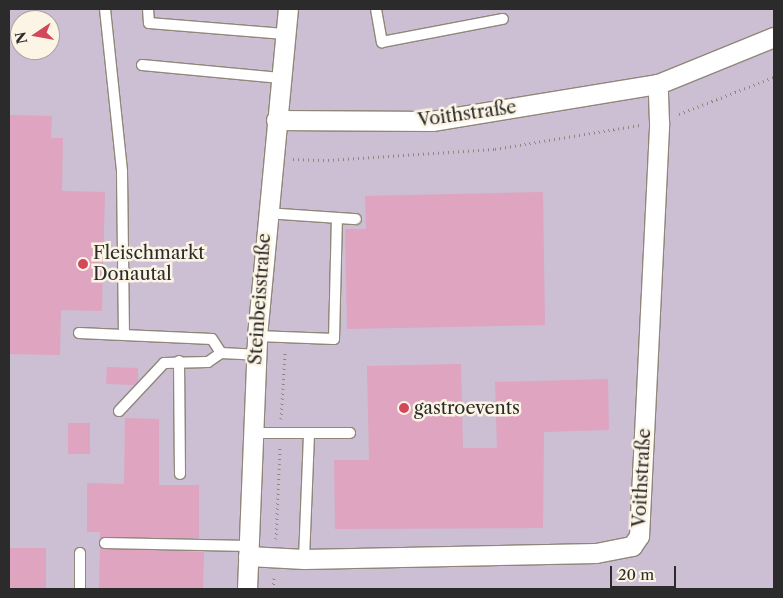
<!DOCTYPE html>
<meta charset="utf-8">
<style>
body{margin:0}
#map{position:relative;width:783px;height:598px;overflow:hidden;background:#f3e3c7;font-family:"Libre Caslon Text",serif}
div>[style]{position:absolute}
.industrial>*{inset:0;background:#ccbed3}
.building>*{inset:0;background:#dea4c0}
.path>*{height:3px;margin-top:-1.5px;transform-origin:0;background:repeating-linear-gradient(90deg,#8f8779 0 1px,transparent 0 5px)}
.roads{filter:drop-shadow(1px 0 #8f8779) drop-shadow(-1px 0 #8f8779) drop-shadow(0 1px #8f8779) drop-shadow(0 -1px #8f8779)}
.service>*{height:10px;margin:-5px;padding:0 5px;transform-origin:5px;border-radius:5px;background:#fff}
.minor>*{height:19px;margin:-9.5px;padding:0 9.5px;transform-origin:9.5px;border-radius:9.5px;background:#fff}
.dots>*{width:14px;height:14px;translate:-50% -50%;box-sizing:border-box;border:2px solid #fcf5e5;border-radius:50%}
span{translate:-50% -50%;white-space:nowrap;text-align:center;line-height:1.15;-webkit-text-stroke:5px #fcf5e5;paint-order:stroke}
.street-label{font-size:18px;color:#2b2b2b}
.poi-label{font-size:18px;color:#2b2b2b}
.left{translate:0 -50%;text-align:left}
.frame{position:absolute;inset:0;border:10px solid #2b2b2b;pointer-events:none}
.north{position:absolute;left:10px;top:10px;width:50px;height:50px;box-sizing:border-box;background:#fcf5e5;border:1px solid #a8a49b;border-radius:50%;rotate:258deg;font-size:14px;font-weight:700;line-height:20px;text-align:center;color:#2b2b2b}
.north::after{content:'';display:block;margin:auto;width:18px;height:22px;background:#d1495b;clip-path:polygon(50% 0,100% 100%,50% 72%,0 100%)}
.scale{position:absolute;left:610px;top:566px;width:66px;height:22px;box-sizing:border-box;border:2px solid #2b2b2b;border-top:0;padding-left:6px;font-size:15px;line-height:18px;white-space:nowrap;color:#2b2b2b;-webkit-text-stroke:4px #fcf5e5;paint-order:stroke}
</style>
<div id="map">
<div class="industrial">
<div style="clip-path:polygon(evenodd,9px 9px,774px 9px,774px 589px,9px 589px,9px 9px,20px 20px,50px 20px,50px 50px,20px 50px,20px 20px)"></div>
</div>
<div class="building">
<div style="clip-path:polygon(9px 115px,52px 116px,51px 138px,63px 138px,62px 191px,105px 192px,102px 311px,61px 310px,60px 355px,9px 354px)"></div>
<div style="clip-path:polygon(543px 192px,545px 325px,347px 329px,345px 229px,366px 229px,365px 196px)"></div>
<div style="clip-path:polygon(461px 364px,463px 448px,497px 448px,495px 382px,608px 379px,609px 430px,544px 432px,543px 528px,335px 529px,334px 460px,369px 460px,367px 366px)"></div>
<div style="clip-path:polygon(107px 367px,138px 368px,138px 381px,134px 385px,106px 384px)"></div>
<div style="clip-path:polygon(125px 418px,159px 419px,159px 485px,199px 485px,199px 538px,100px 538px,100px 532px,87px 532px,87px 483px,124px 484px)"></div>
<div style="clip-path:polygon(68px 423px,90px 423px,90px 454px,68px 454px)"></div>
<div style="clip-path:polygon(9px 548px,46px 548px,46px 589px,9px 589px)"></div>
<div style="clip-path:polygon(100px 548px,204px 552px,203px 589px,99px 589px)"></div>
</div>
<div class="path">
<div style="left:679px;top:114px;width:102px;rotate:-21.3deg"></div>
<div style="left:293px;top:159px;width:35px;rotate:2deg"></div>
<div style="left:328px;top:160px;width:167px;rotate:-3.8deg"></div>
<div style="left:495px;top:149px;width:147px;rotate:-9.4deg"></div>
<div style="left:281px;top:419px;width:66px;rotate:-86.5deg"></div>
<div style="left:276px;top:539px;width:91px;rotate:-87.5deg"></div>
<div style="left:273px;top:589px;width:12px;rotate:-85deg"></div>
</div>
<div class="roads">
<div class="service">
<div style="left:105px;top:9px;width:164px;rotate:84deg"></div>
<div style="left:122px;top:172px;width:163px;rotate:89.3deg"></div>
<div style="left:148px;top:9px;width:14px;rotate:86deg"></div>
<div style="left:149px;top:23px;width:136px;rotate:4.6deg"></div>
<div style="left:376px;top:9px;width:34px;rotate:80deg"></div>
<div style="left:382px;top:42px;width:123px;rotate:-10.8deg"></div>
<div style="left:142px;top:65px;width:139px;rotate:5.4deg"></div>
<div style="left:267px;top:213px;width:89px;rotate:3.9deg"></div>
<div style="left:79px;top:333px;width:133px;rotate:2.6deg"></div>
<div style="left:212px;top:339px;width:17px;rotate:57deg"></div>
<div style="left:221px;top:353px;width:35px;rotate:3deg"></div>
<div style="left:257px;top:336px;width:77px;rotate:2.2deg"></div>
<div style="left:334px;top:339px;width:120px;rotate:-88.6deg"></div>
<div style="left:179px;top:361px;width:113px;rotate:89.5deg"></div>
<div style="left:119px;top:411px;width:66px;rotate:-46.8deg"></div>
<div style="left:164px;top:363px;width:44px;rotate:-1.3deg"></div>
<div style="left:208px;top:362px;width:16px;rotate:-35deg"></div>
<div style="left:253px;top:433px;width:97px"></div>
<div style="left:105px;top:543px;width:144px;rotate:1.2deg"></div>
<div style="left:304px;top:559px;width:126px;rotate:-87.7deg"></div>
<div style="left:80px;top:589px;width:36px;rotate:-90deg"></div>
</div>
<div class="minor">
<div style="left:276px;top:120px;width:156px;rotate:0.4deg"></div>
<div style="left:432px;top:121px;width:229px;rotate:-9.3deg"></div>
<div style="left:658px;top:84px;width:125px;rotate:-22.1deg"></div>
<div style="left:248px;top:556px;width:56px;rotate:3.1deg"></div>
<div style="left:304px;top:559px;width:292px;rotate:-1.2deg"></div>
<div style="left:596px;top:553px;width:37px;rotate:-11deg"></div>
<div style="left:632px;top:546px;width:12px;rotate:-55deg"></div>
<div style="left:639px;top:536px;width:20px;rotate:-87deg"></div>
<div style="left:640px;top:516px;width:394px;rotate:-87.2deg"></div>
<div style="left:659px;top:122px;width:38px;rotate:-92deg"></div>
<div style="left:247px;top:589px;width:253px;rotate:-87.7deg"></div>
<div style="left:257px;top:336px;width:328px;rotate:-84.6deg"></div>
</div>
</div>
<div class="dots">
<div style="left:83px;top:264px;background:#d1495b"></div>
<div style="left:404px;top:408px;background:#d1495b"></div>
</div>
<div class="street-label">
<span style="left:467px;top:114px;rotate:-8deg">Voithstraße</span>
<span style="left:260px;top:299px;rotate:-86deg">Steinbeisstraße</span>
<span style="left:642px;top:478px;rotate:-87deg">Voithstraße</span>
</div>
<div class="poi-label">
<span class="left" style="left:93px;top:264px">Fleischmarkt<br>Donautal</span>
<span class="left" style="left:414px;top:408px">gastroevents</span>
</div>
<div class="frame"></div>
<div class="north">N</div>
<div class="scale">20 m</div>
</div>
